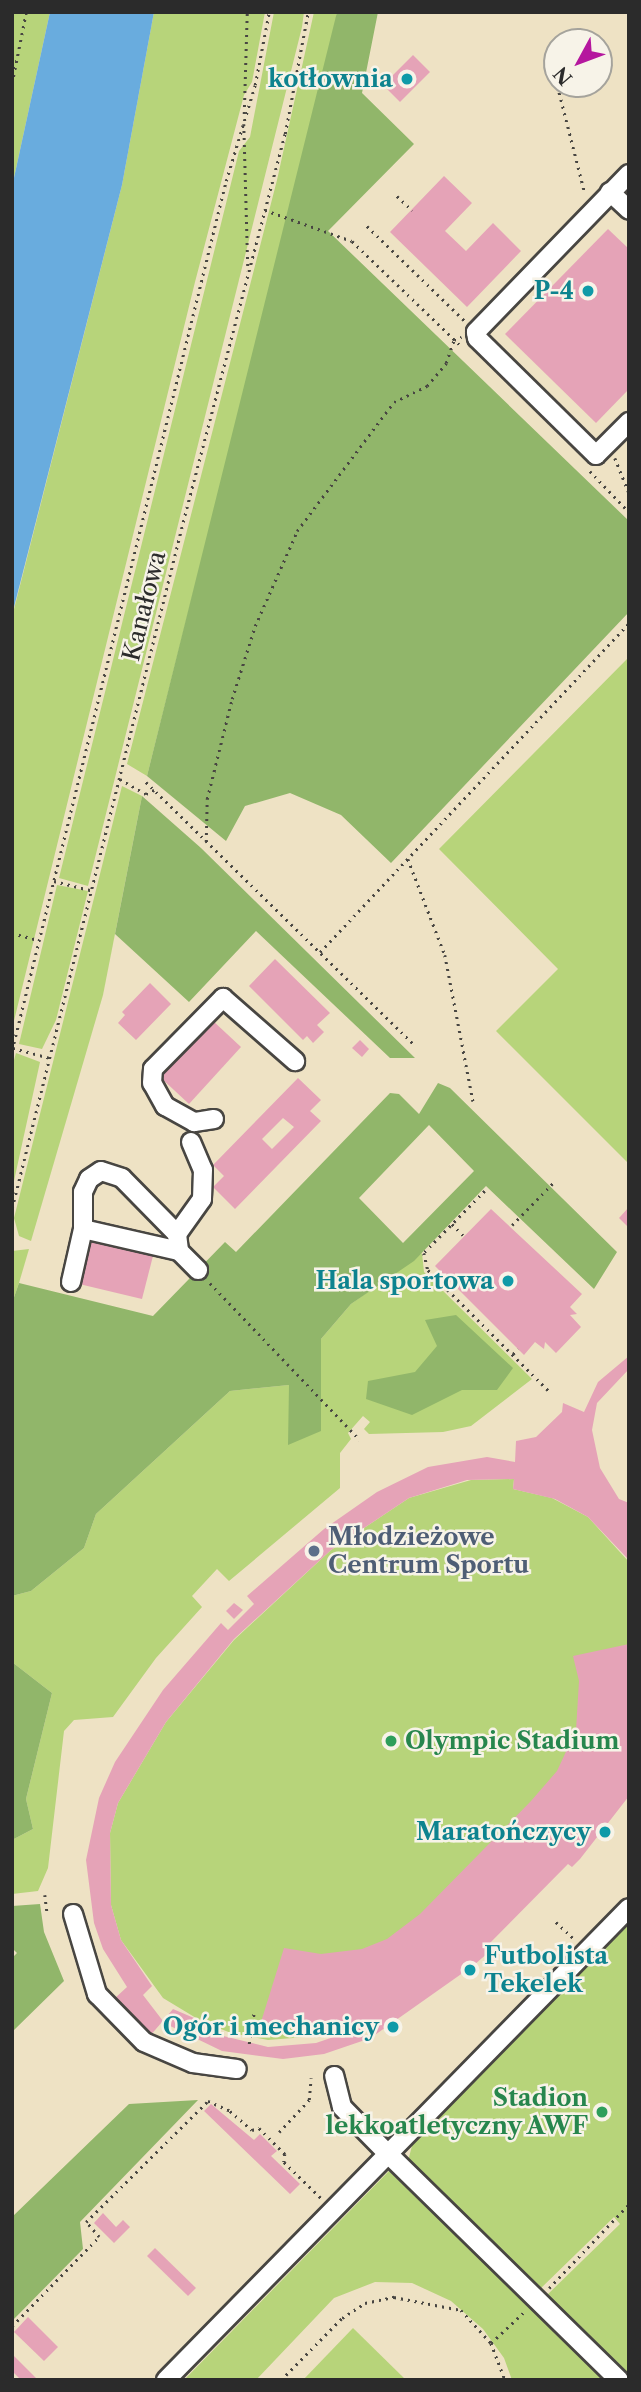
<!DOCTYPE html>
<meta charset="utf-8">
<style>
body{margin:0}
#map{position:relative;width:641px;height:2392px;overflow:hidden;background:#eee2c4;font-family:"Libre Caslon Text",serif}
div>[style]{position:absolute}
.green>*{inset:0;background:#b7d47a}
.forest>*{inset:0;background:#91b66a}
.water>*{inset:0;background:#69acde}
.building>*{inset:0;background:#e5a3b7}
.path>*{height:2.5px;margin-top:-1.25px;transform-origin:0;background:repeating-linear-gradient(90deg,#484642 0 2px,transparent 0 7px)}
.roads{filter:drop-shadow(2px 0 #484642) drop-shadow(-2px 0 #484642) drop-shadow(0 2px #484642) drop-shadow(0 -2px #484642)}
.minor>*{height:18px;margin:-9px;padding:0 9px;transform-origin:9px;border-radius:9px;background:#fff}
.dots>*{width:19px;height:19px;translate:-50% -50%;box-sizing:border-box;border:4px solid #f7f3e8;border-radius:50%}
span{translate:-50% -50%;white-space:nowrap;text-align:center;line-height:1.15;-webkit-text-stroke:5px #f7f3e8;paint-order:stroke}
.culture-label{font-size:24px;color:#0d838f;font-weight:700}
.right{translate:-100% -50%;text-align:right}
.left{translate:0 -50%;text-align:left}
.street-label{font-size:24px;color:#2b2b2b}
.service-label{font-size:24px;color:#4e5e75;font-weight:700}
.leisure-label{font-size:24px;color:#27864d;font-weight:700}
.frame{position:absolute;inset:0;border:14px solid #2b2b2b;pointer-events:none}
.north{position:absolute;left:543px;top:28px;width:70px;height:70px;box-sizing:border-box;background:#f7f3e8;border:2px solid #a5a39c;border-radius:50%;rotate:229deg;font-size:19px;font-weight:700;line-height:28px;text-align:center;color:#2b2b2b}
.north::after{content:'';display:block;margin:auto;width:24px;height:32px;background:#b5179e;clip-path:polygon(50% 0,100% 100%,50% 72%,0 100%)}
</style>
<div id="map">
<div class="green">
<div style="clip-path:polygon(12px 12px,50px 12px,12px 187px)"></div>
<div style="clip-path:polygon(154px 12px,265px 12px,252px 82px,244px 95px,195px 282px,12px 1029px,12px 617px,122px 185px)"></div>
<div style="clip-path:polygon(274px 12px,304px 12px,302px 27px,88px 886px,59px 878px,239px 151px,250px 137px)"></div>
<div style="clip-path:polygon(314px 12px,337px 12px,333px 38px,147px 776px,127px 764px,277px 180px)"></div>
<div style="clip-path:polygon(629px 657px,629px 1164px,496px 1031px,558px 969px,439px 849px)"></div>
<div style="clip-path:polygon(122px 786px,142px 796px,103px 995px,31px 1241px,19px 1236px,14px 1218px)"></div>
<div style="clip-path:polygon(57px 885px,88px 891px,56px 1020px,42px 1049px,19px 1044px)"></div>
<div style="clip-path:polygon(16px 1053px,40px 1062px,12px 1190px,12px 1067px)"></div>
<div style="clip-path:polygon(29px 1249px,19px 1283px,12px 1303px,12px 1251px)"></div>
<div style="clip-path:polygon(422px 1253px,424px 1272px,532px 1379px,471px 1426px,443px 1432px,369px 1434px,364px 1429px,370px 1422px,363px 1416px,348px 1433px,351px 1439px,340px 1453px,340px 1488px,229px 1581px,217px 1569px,192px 1596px,202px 1607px,156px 1658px,113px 1717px,74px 1720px,64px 1731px,48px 1868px,38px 1891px,12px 1894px,12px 1840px,33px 1829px,26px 1799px,52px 1693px,12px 1662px,12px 1596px,31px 1591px,84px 1548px,96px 1514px,230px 1391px,289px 1385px,321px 1431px,321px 1339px,351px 1304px)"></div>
<div style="clip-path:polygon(514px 1479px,513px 1489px,552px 1498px,588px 1517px,629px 1562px,629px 1759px,346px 2026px,306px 2037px,268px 2040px,231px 2033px,201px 2021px,163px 1998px,121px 1940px,111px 1905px,110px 1833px,118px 1803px,166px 1722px,234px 1640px,331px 1550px,409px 1498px,471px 1480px)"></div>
<div style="clip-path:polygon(629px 1919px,629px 2380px,545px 2297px,620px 2224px,614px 2217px,538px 2291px,408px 2161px,413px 2142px)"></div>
<div style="clip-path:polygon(389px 2171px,604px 2380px,512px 2380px,504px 2358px,483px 2329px,451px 2301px,412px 2283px,375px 2282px,334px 2298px,256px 2380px,184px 2380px)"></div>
<div style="clip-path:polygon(353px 2328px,406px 2380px,303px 2380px)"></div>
</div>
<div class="forest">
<div style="clip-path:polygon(337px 12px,378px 12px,362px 93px,414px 144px,328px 231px,629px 521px,629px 612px,391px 863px,341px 815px,290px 793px,245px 806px,226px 841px,147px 776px)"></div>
<div style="clip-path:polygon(142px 796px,201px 848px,415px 1058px,390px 1058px,256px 931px,189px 1002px,115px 934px)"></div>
<div style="clip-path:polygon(evenodd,438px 1083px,450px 1088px,617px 1252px,594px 1289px,486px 1186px,414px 1261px,351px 1304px,321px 1339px,321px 1431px,288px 1445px,289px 1385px,230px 1391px,96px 1514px,84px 1548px,31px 1591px,12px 1596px,12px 1303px,19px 1283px,153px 1316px,225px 1242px,236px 1252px,390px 1093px,399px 1094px,419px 1114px,438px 1083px,429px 1125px,474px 1171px,403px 1243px,359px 1198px,429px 1125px)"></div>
<div style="clip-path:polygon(456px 1315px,513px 1368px,497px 1390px,462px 1390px,412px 1415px,366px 1399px,368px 1381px,415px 1372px,437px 1346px,425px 1320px)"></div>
<div style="clip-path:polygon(12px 1662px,52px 1693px,26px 1799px,33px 1829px,12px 1840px)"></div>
<div style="clip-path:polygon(40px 1904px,44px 1932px,64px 1981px,12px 2032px,12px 1958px,17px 1953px,12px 1948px,12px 1906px)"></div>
<div style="clip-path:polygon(198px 2100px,80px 2222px,83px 2249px,12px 2321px,12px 2217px,129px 2104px)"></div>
</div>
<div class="water">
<div style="clip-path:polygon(50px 12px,154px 12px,122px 185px,12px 615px,12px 187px)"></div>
</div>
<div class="building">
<div style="clip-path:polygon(413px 55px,430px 72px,400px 102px,383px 85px)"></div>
<div style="clip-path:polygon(444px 176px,472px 203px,445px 231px,466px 251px,493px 223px,521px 251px,467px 307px,390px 232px)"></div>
<div style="clip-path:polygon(608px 229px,629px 249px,629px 389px,596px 423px,505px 334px)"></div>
<div style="clip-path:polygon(275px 959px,330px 1013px,317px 1025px,324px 1032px,313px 1043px,307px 1036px,303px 1040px,249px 986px)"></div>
<div style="clip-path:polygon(150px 983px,171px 1004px,136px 1040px,118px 1023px,125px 1015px,122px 1012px)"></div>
<div style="clip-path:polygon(212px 1020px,241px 1047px,189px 1104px,160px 1077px)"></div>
<div style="clip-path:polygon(360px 1040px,369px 1049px,362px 1057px,352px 1048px)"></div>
<div style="clip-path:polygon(evenodd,298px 1078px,321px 1100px,310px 1111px,321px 1121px,235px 1209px,213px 1187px,224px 1176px,213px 1165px,298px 1078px,283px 1118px,294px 1127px,272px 1149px,262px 1139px,283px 1118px)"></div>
<div style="clip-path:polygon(629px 1207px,629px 1228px,619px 1218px)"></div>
<div style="clip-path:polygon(491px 1209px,582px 1294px,570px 1307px,577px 1314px,570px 1315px,581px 1327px,556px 1353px,545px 1342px,544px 1349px,535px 1342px,524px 1355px,435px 1266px)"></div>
<div style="clip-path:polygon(86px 1234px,154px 1252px,142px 1299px,75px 1283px)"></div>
<div style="clip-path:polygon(629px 1356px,629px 1369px,597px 1403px,592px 1430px,600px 1468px,619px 1499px,629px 1503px,629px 1560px,588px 1517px,555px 1499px,513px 1489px,514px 1479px,467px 1480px,409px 1498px,331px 1550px,234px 1639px,166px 1722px,118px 1803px,110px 1833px,111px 1905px,121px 1940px,152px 1986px,143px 1995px,163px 2021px,173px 2009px,201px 2021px,197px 2027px,207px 2032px,268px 2047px,316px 2043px,360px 2028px,365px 2040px,324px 2054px,283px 2059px,222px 2051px,162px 2022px,149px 2037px,114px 1999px,127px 1987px,103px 1949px,94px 1923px,86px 1860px,99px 1798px,115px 1762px,163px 1690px,221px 1623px,228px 1630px,254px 1604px,247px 1596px,324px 1529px,377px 1492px,428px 1467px,487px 1457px,515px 1462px,516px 1441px,536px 1437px,562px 1412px,563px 1403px,584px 1412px,598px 1382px)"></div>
<div style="clip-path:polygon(234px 1603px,243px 1610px,234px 1619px,226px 1611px)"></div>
<div style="clip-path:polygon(629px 1644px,629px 1796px,580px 1859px,572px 1867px,568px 1864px,485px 1948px,489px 1952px,474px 1965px,372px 2037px,366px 2025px,309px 2030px,261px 2022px,284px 1948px,321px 1954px,362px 1949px,387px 1939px,420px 1914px,531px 1801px,557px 1771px,576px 1730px,579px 1681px,573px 1656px)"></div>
<div style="clip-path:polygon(211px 2104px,254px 2140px,260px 2134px,277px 2151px,271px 2156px,300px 2184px,290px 2194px,204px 2111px)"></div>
<div style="clip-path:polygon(103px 2213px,116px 2227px,123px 2220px,130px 2227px,114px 2243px,94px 2223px)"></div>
<div style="clip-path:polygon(155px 2248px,196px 2288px,188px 2296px,147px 2256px)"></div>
<div style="clip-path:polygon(28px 2317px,58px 2347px,44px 2361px,14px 2332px)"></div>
<div style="clip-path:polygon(12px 2354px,38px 2380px,21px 2380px,12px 2371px)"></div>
</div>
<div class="path">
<div style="left:549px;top:52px;width:146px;rotate:75.7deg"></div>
<div style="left:12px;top:83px;width:72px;rotate:-78.8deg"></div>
<div style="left:244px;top:114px;width:102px;rotate:-88.3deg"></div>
<div style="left:244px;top:124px;width:147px;rotate:88.4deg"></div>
<div style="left:397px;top:196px;width:21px;rotate:43deg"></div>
<div style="left:265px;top:210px;width:92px;rotate:19.6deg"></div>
<div style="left:352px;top:241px;width:153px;rotate:43.9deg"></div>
<div style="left:367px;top:226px;width:136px;rotate:44.1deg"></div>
<div style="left:615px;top:458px;width:38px;rotate:68deg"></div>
<div style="left:590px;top:471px;width:57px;rotate:46.4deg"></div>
<div style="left:120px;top:779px;width:30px;rotate:30deg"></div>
<div style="left:146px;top:794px;width:9px;rotate:-27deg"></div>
<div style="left:146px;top:782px;width:375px;rotate:44.4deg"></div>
<div style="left:206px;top:842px;width:43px;rotate:-88.7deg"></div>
<div style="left:207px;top:799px;width:103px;rotate:-76deg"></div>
<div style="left:232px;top:699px;width:77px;rotate:-72.5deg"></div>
<div style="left:255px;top:626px;width:104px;rotate:-66.1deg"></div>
<div style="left:297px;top:531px;width:161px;rotate:-53.1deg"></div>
<div style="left:394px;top:402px;width:37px;rotate:-26deg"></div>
<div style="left:427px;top:386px;width:30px;rotate:-50deg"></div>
<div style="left:446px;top:363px;width:24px;rotate:-71deg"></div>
<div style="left:454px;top:340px;width:8px;rotate:-23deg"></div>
<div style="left:408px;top:859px;width:103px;rotate:68.9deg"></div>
<div style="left:445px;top:955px;width:149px;rotate:79.1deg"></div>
<div style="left:54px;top:881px;width:38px;rotate:14deg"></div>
<div style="left:12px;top:933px;width:28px;rotate:15deg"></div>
<div style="left:320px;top:952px;width:451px;rotate:-46.8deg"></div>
<div style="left:13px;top:1048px;width:38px;rotate:15deg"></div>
<div style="left:12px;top:1050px;width:895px;rotate:-76.17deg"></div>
<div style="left:226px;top:181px;width:100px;rotate:-73.2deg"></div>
<div style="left:255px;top:85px;width:74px;rotate:-79.1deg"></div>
<div style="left:485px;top:1191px;width:87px;rotate:134.5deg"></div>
<div style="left:424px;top:1253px;width:17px;rotate:77deg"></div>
<div style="left:428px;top:1270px;width:171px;rotate:45deg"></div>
<div style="left:12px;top:1208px;width:707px;rotate:-76deg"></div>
<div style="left:183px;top:522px;width:401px;rotate:-75.3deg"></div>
<div style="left:285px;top:134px;width:124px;rotate:-79.3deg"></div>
<div style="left:452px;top:1224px;width:17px;rotate:45deg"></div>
<div style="left:512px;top:1225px;width:60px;rotate:-45.7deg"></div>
<div style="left:210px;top:1283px;width:217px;rotate:46.3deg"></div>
<div style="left:513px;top:1354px;width:7px;rotate:-45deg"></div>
<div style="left:45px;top:1895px;width:16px;rotate:83deg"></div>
<div style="left:556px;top:1922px;width:25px;rotate:43deg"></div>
<div style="left:249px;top:2044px;width:32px;rotate:-81deg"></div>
<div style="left:279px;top:2132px;width:44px;rotate:-46.8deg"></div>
<div style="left:309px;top:2100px;width:22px;rotate:-85deg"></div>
<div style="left:549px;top:2288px;width:116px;rotate:-46.4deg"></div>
<div style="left:12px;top:2326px;width:124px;rotate:-45.7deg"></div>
<div style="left:99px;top:2237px;width:20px;rotate:-131deg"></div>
<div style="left:86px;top:2222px;width:172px;rotate:-44.8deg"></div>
<div style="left:208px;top:2101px;width:24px;rotate:24deg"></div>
<div style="left:230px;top:2111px;width:29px;rotate:41deg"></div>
<div style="left:252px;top:2130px;width:7px;rotate:-16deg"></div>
<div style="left:259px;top:2128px;width:37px;rotate:45deg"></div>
<div style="left:285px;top:2154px;width:8px;rotate:97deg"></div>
<div style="left:284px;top:2162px;width:52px;rotate:44.2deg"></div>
<div style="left:491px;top:2343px;width:45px;rotate:-43.2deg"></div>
<div style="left:281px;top:2380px;width:87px;rotate:-45.5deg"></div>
<div style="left:342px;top:2318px;width:27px;rotate:-33deg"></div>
<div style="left:365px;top:2303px;width:30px;rotate:-12deg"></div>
<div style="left:394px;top:2297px;width:68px;rotate:11deg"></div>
<div style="left:461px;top:2310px;width:45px;rotate:47.7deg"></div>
<div style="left:491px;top:2343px;width:40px;rotate:69deg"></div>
</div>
<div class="roads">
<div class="minor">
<div style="left:629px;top:174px;width:220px;rotate:134.1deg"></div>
<div style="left:476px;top:332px;width:6px;rotate:81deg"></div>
<div style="left:477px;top:338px;width:167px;rotate:44.5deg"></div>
<div style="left:596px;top:455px;width:47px;rotate:-45deg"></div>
<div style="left:610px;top:192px;width:26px;rotate:43deg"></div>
<div style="left:214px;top:1119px;width:20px;rotate:171deg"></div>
<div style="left:194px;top:1122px;width:33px;rotate:-151deg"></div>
<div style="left:165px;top:1106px;width:26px;rotate:-119deg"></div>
<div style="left:152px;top:1083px;width:14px;rotate:-86deg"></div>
<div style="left:153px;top:1069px;width:100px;rotate:-45.4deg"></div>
<div style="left:223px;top:998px;width:96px;rotate:41.2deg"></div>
<div style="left:191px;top:1142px;width:30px;rotate:67deg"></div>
<div style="left:203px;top:1170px;width:29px;rotate:92deg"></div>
<div style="left:202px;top:1199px;width:43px;rotate:125.5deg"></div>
<div style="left:177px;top:1234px;width:17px;rotate:83deg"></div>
<div style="left:179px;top:1251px;width:27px;rotate:45deg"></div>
<div style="left:83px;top:1229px;width:98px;rotate:12.9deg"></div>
<div style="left:71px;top:1282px;width:54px;rotate:-77.2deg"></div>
<div style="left:83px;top:1229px;width:37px;rotate:-90deg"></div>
<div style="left:83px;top:1192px;width:14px;rotate:-65deg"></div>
<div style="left:89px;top:1179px;width:14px;rotate:-34deg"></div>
<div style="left:101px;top:1171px;width:22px;rotate:18deg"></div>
<div style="left:122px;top:1178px;width:78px;rotate:45.5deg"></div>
<div style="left:73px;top:1914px;width:84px;rotate:73.3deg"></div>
<div style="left:97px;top:1994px;width:67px;rotate:45.6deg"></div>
<div style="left:144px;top:2042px;width:53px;rotate:23.2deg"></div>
<div style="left:193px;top:2063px;width:44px;rotate:7.8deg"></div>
<div style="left:166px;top:2380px;width:317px;rotate:-45.5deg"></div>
<div style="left:388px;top:2154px;width:66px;rotate:-134.4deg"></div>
<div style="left:342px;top:2107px;width:32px;rotate:-104deg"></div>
<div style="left:619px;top:2380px;width:323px;rotate:-135.6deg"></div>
<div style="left:388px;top:2154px;width:344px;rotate:-45.6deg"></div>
</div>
</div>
<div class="dots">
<div style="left:407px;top:79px;background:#0f9aa8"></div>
<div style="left:588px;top:291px;background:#0f9aa8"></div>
<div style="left:508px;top:1281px;background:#0f9aa8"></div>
<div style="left:314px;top:1551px;background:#5c6f8a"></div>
<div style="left:391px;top:1741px;background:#2e9e5b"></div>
<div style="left:605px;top:1832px;background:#0f9aa8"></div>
<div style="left:470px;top:1970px;background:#0f9aa8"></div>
<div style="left:393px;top:2027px;background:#0f9aa8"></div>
<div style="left:602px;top:2112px;background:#2e9e5b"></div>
</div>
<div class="culture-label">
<span class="right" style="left:393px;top:79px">kotłownia</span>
<span class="right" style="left:574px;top:291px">P-4</span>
<span class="right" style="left:494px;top:1281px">Hala sportowa</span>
<span class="right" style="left:591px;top:1832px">Maratończycy</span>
<span class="left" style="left:484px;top:1970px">Futbolista<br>Tekelek</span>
<span class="right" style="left:379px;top:2027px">Ogór i mechanicy</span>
</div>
<div class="street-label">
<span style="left:144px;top:606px;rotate:-76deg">Kanałowa</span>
</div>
<div class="service-label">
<span class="left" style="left:328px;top:1551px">Młodzieżowe<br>Centrum Sportu</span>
</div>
<div class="leisure-label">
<span class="left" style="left:405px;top:1741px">Olympic Stadium</span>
<span class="right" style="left:588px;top:2112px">Stadion<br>lekkoatletyczny AWF</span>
</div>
<div class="frame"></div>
<div class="north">N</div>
</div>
